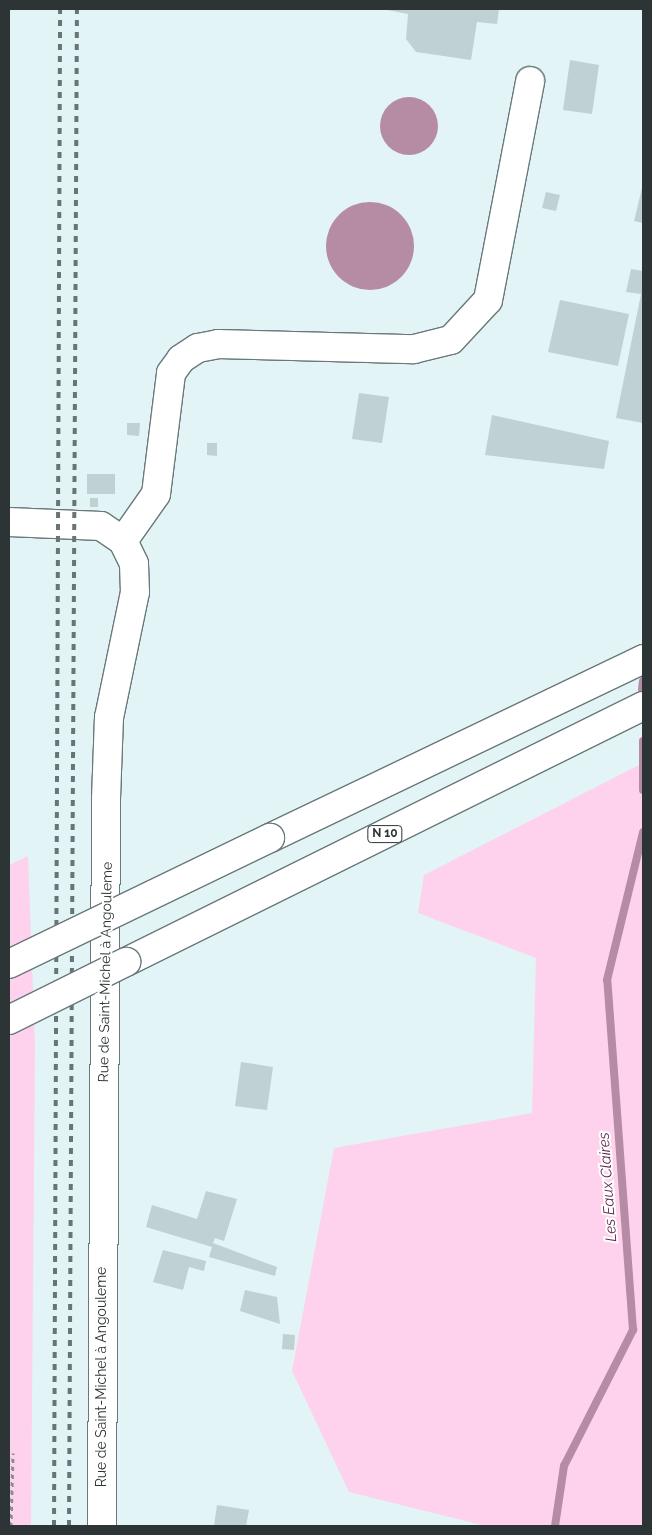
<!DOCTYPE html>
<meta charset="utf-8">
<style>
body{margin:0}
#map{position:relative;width:652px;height:1535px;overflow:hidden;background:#e2f4f6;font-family:Raleway,sans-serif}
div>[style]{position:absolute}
.green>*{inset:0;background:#fed2ec}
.water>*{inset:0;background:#b68ca5}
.round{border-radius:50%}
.stream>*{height:8px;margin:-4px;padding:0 4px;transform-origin:4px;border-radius:4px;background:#b68ca5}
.building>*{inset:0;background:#c0d1d3}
.path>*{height:3px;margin-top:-1.5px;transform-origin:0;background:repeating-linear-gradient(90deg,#849091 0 4px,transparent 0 8px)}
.roads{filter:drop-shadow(1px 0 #69787a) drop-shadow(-1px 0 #69787a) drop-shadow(0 1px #69787a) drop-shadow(0 -1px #69787a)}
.minor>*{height:28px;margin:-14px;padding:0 14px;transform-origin:14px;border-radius:14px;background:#fff}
.highway>*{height:28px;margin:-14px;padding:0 14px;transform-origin:14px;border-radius:14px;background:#fff}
.rail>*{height:4px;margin-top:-2px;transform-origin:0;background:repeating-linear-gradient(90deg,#697476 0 6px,transparent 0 12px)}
.bridges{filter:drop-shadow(1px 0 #69787a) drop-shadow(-1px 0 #69787a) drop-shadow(0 1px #69787a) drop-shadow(0 -1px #69787a)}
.highway-bridge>*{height:28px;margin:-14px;padding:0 14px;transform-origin:14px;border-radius:14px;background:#fff}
span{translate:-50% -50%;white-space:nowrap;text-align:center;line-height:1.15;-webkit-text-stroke:4px #fff;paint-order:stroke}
.shield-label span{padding:1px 4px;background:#fff;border:1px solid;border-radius:4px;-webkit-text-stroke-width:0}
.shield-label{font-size:12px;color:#2d3435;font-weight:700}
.street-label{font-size:14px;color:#2d3435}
.water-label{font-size:15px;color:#5e284c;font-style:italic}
.frame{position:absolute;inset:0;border:10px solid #2d3435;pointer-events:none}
</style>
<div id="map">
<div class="green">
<div style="clip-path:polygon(643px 763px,643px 1526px,486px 1526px,349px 1492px,292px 1371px,334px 1148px,532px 1113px,536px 958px,418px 913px,424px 875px)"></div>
<div style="clip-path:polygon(28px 856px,35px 1045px,31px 1526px,9px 1526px,9px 865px)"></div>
</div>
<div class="water">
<div class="round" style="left:380px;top:97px;width:58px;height:58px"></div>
<div class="round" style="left:326px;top:202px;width:88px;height:88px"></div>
</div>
<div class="stream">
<div style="left:642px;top:689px;width:8px;rotate:-83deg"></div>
<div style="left:643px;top:741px;width:49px;rotate:90deg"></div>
<div style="left:555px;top:1526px;width:61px;rotate:-81.5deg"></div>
<div style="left:564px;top:1466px;width:153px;rotate:-63.1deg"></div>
<div style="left:633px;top:1330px;width:351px;rotate:-94.2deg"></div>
<div style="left:607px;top:980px;width:152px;rotate:-76.3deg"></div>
</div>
<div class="building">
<div style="clip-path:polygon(382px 9px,499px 9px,497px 24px,477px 22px,471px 60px,416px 52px,406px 39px,408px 14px)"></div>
<div style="clip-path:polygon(570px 60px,599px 65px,592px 114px,563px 110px)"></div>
<div style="clip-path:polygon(643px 184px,643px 223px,634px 221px)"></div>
<div style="clip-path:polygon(546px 192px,560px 195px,556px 211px,542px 208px)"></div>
<div style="clip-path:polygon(631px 269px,643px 271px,643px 423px,616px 418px,641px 294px,626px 292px)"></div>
<div style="clip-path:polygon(560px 300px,629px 314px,618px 366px,548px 352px)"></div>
<div style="clip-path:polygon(359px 393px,389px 397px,382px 443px,352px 439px)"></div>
<div style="clip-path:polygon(492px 415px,609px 441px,604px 469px,485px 455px)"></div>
<div style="clip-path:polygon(127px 423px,140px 423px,139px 436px,127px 435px)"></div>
<div style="clip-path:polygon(207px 443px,217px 443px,217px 456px,207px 455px)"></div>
<div style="clip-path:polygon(87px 474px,115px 474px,115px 494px,87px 494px)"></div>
<div style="clip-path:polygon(90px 498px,98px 498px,98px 507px,90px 507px)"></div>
<div style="clip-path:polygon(241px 1062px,273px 1067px,267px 1110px,235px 1106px)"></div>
<div style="clip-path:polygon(206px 1191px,237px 1199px,224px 1241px,215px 1238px,213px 1243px,277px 1267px,275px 1276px,209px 1257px,212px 1247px,146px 1227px,152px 1205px,197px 1219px)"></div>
<div style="clip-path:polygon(163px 1250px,206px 1261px,204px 1271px,189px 1267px,183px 1290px,153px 1282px)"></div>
<div style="clip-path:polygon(245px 1290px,277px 1297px,280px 1324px,240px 1311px)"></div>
<div style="clip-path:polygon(283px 1334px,295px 1335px,294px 1350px,282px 1349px)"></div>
<div style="clip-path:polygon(217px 1505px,249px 1510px,246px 1526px,214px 1526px)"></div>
</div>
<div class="path">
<div style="left:11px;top:1526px;width:73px;rotate:-88.4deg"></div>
</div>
<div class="roads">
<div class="minor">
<div style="left:9px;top:522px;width:92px;rotate:2.5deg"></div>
<div style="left:101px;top:526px;width:27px;rotate:34deg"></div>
<div style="left:123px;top:541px;width:25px;rotate:64deg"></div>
<div style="left:134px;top:564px;width:28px;rotate:88deg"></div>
<div style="left:135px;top:592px;width:128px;rotate:101.7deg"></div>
<div style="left:109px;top:717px;width:82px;rotate:92.1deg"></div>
<div style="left:106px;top:799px;width:727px;rotate:90.32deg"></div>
<div style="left:123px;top:541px;width:57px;rotate:-54.9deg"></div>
<div style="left:156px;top:494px;width:122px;rotate:-82.9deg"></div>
<div style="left:171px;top:373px;width:17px;rotate:-54deg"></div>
<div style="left:181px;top:359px;width:20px;rotate:-33deg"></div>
<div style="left:198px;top:348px;width:20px;rotate:-11deg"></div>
<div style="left:218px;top:344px;width:196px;rotate:1.5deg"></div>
<div style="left:414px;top:349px;width:38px;rotate:-14deg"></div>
<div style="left:451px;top:340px;width:54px;rotate:-47.2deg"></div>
<div style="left:488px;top:300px;width:223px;rotate:-79.1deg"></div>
</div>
<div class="highway">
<div style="left:270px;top:838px;width:414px;rotate:-25.6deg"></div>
<div style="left:126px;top:962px;width:577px;rotate:-26.34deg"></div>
</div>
</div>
<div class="rail">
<div style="left:54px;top:1526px;width:1517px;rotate:-89.77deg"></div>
<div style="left:69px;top:1526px;width:1517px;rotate:-89.7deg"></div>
</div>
<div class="bridges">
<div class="highway-bridge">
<div style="left:9px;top:964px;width:290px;rotate:-25.8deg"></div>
<div style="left:9px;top:1020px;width:131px;rotate:-26.4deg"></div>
</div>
</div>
<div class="shield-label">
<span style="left:385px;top:834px">N 10</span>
</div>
<div class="street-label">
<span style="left:105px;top:972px;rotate:-89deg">Rue de Saint-Michel à Angouleme</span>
<span style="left:101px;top:1377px;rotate:-90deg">Rue de Saint-Michel à Angouleme</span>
</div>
<div class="water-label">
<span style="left:608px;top:1187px;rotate:-94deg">Les Eaux Claires</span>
</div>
<div class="frame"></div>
</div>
